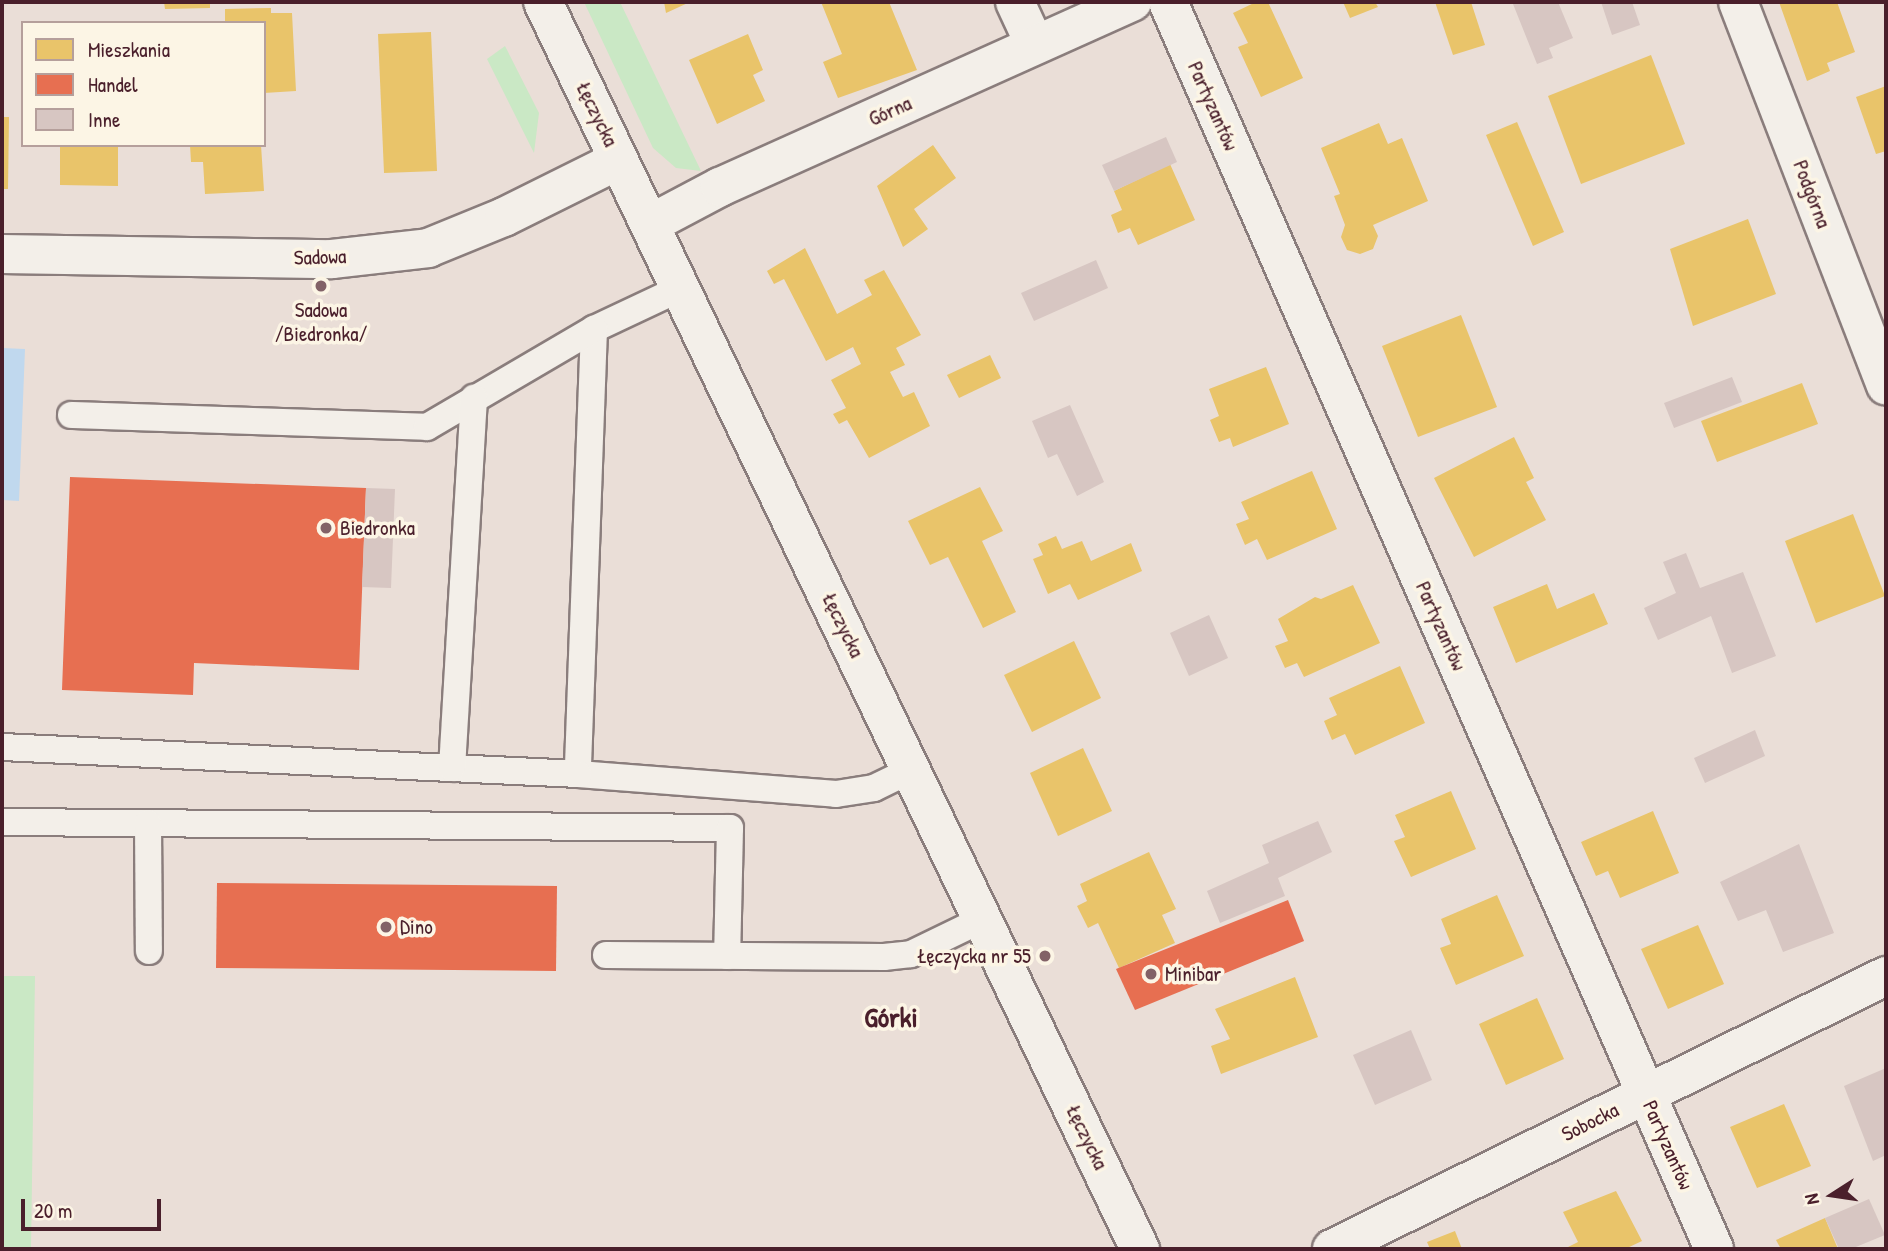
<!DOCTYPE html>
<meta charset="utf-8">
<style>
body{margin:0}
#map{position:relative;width:1888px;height:1251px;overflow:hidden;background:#eaded7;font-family:"Patrick Hand",sans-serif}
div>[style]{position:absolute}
.green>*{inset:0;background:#cae8c5}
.water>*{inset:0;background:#c0d8ee}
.homes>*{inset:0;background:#e9c46a}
.shops>*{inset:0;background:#e76f51}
.building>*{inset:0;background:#d7c6c2}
.roads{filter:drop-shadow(2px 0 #8a7d7c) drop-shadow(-2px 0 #8a7d7c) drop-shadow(0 2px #8a7d7c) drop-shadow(0 -2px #8a7d7c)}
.lane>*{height:26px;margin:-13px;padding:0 13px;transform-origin:13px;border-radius:13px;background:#f3efe9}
.street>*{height:38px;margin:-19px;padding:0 19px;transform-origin:19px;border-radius:19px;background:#f3efe9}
.secondary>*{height:38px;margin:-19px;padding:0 19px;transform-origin:19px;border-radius:19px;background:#f3efe9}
.dots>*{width:19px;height:19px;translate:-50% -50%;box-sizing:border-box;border:4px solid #fcf5e5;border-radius:50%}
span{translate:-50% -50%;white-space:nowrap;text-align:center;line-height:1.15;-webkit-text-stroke:7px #fcf5e5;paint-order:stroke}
.street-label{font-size:21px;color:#4a1f2b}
.poi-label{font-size:21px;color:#4a1f2b}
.left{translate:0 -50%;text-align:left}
.right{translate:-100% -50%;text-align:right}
.district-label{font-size:28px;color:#4a1f2b;font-weight:700}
.frame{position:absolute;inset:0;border:4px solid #4a1f2b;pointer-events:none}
.legend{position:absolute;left:21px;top:21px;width:245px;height:126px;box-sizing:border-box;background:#fcf5e5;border:2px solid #b59f9b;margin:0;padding:9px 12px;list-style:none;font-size:21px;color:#4a1f2b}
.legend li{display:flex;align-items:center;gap:14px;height:35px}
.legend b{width:35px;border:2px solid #b59f9b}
.north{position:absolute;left:1797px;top:1160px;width:70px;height:70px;-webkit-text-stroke:5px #fcf5e5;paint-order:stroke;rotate:258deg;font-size:19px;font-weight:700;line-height:28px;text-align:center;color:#4a1f2b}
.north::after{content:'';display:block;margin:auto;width:24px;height:32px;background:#4a1f2b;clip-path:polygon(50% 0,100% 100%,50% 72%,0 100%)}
.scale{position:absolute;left:21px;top:1199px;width:140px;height:32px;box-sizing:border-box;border:4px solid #4a1f2b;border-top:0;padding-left:9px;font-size:21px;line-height:24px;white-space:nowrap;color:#4a1f2b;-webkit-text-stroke:5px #fcf5e5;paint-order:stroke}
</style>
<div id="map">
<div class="green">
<div style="clip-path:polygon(584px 2px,620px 2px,701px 171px,676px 168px,653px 148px)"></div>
<div style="clip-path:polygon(505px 46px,539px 113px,534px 153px,487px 59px)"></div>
<div style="clip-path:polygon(2px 976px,35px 976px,31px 1249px,2px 1249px)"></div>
</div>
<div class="water">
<div style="clip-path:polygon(2px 348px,25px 349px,19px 501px,2px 500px)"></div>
</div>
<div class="homes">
<div style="clip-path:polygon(164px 2px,210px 2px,210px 8px,165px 9px)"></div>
<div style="clip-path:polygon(664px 2px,690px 2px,666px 13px)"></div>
<div style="clip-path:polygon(821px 2px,889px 2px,917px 70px,838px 98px,823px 62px,842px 54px)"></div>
<div style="clip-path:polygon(1256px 2px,1268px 2px,1303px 78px,1261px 97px,1238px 47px,1248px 43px,1233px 13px)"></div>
<div style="clip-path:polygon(1343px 2px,1375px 2px,1378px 7px,1350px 18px)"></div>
<div style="clip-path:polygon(1435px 2px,1471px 2px,1485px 45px,1453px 55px)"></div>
<div style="clip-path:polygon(1779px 2px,1837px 2px,1855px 52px,1827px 63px,1830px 71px,1807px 81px)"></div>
<div style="clip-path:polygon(271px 8px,271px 13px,292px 13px,296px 91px,264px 93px,264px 23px,225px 23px,225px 9px)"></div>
<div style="clip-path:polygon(431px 32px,437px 171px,384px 173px,378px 34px)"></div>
<div style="clip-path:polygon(748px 34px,763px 70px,753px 75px,765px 101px,717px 124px,689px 60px)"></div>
<div style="clip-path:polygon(1651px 55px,1685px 144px,1581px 184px,1548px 96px)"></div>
<div style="clip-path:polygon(1886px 86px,1886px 151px,1876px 154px,1856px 97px)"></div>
<div style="clip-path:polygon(2px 117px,9px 117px,8px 189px,2px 189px)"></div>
<div style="clip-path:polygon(1517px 122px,1564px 232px,1533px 246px,1486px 135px)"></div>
<div style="clip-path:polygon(1379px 123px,1388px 144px,1402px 138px,1428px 201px,1373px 225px,1378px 236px,1373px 249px,1360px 254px,1347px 250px,1341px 237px,1345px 225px,1334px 196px,1340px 194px,1321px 148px)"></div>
<div style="clip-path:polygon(60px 145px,118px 145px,118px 186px,60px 185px)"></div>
<div style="clip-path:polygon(190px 145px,261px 145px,264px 191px,205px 194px,203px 162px,191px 162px)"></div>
<div style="clip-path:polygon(933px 145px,956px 178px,914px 209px,928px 229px,903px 247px,877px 186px)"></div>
<div style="clip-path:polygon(1170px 164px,1195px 220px,1138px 245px,1130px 228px,1118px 233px,1111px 215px,1122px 210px,1114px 191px)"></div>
<div style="clip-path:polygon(1748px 219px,1776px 294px,1693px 326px,1670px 249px)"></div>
<div style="clip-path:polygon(805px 248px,837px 314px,872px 295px,864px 280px,884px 270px,921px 335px,896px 348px,905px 365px,890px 372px,903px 397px,914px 392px,930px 426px,869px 458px,847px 420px,839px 424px,833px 414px,846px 408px,831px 380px,861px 364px,853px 347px,826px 361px,784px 279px,774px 284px,767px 271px)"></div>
<div style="clip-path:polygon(1461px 315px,1497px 407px,1418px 437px,1382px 346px)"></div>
<div style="clip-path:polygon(990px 355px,1001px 378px,959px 398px,947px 375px)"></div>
<div style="clip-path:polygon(1266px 367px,1289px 424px,1233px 447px,1230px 438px,1219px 442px,1210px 420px,1219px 416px,1209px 389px)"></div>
<div style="clip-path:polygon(1802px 383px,1818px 424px,1717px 462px,1701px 421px)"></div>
<div style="clip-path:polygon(1514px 437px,1534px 478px,1526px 482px,1546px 520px,1474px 557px,1434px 478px)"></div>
<div style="clip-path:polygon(1312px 471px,1337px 529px,1267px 560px,1257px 539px,1245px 545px,1236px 524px,1249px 519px,1241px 502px)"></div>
<div style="clip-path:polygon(980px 487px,1003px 531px,982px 541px,1016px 612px,983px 628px,948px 557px,930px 565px,908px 521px)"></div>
<div style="clip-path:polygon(1853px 514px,1885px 596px,1816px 623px,1785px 541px)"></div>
<div style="clip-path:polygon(1056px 536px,1062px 549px,1082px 541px,1091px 561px,1131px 543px,1142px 571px,1078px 600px,1070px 584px,1048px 594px,1033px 559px,1043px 555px,1038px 544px)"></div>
<div style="clip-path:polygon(1547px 584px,1557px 609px,1594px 593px,1608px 624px,1516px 663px,1493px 607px)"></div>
<div style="clip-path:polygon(1353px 585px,1380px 643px,1304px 677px,1297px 663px,1285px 668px,1275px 646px,1288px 641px,1278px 619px,1315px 597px,1321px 599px)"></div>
<div style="clip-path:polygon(1074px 641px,1101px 698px,1032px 732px,1004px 675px)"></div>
<div style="clip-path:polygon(1400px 666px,1425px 723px,1355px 755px,1345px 734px,1332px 740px,1324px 721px,1337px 715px,1329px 698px)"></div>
<div style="clip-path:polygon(1083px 748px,1112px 811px,1058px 836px,1030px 773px)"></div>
<div style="clip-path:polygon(1451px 791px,1476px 849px,1411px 877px,1394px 841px,1405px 837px,1395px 815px)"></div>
<div style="clip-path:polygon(1653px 811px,1679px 873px,1620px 898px,1608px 871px,1596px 876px,1581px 842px)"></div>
<div style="clip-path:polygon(1149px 852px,1176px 909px,1162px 915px,1175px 943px,1119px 968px,1098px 923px,1088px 928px,1077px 906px,1087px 901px,1080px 884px)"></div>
<div style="clip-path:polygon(1497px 895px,1524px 956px,1456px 985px,1440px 948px,1451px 944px,1441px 919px)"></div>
<div style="clip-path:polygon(1698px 925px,1724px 984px,1668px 1009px,1641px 949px)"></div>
<div style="clip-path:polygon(1295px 977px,1318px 1037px,1221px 1074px,1211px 1046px,1230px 1039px,1215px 1009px)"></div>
<div style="clip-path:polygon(1537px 998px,1564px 1059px,1506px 1085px,1479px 1024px)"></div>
<div style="clip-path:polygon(1784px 1104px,1811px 1166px,1757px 1188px,1730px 1127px)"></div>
<div style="clip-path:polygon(1616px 1191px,1642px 1241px,1625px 1249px,1564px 1249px,1578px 1242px,1563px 1212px)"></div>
<div style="clip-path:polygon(1825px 1218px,1838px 1249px,1781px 1249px,1776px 1240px)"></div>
<div style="clip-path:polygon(1455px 1231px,1462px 1249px,1430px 1249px,1427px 1242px)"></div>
</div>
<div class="shops">
<div style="clip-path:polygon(70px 477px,366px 488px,359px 670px,194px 663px,193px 695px,62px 690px)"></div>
<div style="clip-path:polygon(217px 883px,557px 886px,556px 971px,216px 968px)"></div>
<div style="clip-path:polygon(1288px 900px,1304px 941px,1135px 1010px,1116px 969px)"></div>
</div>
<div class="building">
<div style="clip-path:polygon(1520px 2px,1558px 2px,1573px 38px,1549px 48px,1553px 58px,1537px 64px,1513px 4px)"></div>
<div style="clip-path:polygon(1601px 2px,1632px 2px,1640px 25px,1612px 35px)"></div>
<div style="clip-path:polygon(1166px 137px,1177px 162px,1114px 191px,1102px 165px)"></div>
<div style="clip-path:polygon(1096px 260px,1108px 288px,1034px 321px,1021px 293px)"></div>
<div style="clip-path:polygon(1732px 377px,1742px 402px,1674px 428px,1664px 403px)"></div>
<div style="clip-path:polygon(1070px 405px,1104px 482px,1077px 496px,1057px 454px,1048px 458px,1032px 421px)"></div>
<div style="clip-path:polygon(366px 488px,395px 489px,391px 588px,362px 587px)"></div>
<div style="clip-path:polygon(1686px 553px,1700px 588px,1743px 572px,1776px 656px,1732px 673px,1711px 616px,1658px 640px,1644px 608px,1676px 593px,1663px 562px)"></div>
<div style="clip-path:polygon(1209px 615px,1228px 658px,1189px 676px,1170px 633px)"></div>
<div style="clip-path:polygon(1755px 730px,1765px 756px,1705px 783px,1694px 758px)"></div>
<div style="clip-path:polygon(1318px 821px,1332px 852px,1278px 878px,1285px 896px,1220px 923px,1207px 891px,1269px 863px,1262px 845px)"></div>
<div style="clip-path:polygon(1799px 844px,1834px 933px,1783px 952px,1766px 910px,1738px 921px,1720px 882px)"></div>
<div style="clip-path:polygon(1411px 1030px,1432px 1080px,1375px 1105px,1353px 1055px)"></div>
<div style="clip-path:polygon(1886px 1068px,1886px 1155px,1873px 1161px,1844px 1086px)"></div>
<div style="clip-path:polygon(1869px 1199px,1885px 1235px,1851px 1249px,1839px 1249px,1825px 1218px)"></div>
</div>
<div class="roads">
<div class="lane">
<div style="left:681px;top:288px;width:96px;rotate:154.8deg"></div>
<div style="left:594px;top:329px;width:445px;rotate:92.1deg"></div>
<div style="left:578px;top:774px;width:259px;rotate:4.4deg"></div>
<div style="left:836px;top:794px;width:38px;rotate:-9deg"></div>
<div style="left:874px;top:788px;width:43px;rotate:-26deg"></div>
<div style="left:71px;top:415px;width:356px;rotate:1.9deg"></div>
<div style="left:427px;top:427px;width:194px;rotate:-30.4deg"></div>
<div style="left:2px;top:747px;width:577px;rotate:2.68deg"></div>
<div style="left:452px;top:768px;width:371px;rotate:-86.6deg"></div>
<div style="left:2px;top:822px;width:728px;rotate:0.47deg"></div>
<div style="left:730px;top:828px;width:128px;rotate:91.3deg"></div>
<div style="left:148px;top:823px;width:128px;rotate:89.6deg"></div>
<div style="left:606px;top:955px;width:278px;rotate:0.4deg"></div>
<div style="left:884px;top:957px;width:27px;rotate:-6deg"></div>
<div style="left:911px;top:954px;width:80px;rotate:-25.9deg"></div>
</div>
<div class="street">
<div style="left:1015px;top:2px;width:47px;rotate:65.1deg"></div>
<div style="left:1168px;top:2px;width:1361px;rotate:66.35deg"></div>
<div style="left:1738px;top:2px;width:411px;rotate:68.9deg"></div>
<div style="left:650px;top:224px;width:79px;rotate:-27.9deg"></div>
<div style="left:720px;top:187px;width:452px;rotate:-24.2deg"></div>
<div style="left:2px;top:254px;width:330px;rotate:0.9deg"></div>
<div style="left:332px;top:259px;width:97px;rotate:-6.5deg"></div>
<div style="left:428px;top:248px;width:82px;rotate:-22.2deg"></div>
<div style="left:504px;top:217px;width:128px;rotate:-26.4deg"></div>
<div style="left:1332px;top:1249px;width:618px;rotate:-26.23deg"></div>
</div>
<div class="secondary">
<div style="left:543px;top:2px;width:1383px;rotate:64.42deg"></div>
</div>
</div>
<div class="dots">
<div style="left:321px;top:286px;background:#826267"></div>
<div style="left:326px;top:528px;background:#826267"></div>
<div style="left:386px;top:927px;background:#826267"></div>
<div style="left:1045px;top:956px;background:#826267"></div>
<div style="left:1151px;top:974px;background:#826267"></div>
</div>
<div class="street-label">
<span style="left:1213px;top:106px;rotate:66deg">Partyzantów</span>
<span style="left:890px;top:111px;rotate:-24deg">Górna</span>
<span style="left:597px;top:114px;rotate:64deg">Łęczycka</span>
<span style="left:1812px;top:194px;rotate:69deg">Podgórna</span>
<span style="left:320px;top:257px;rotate:-2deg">Sadowa</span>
<span style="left:843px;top:625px;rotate:64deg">Łęczycka</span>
<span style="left:1441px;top:626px;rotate:66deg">Partyzantów</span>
<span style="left:1590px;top:1122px;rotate:-27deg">Sobocka</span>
<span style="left:1087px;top:1137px;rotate:64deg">Łęczycka</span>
<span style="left:1668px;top:1145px;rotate:66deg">Partyzantów</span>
</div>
<div class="poi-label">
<span style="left:321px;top:322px">Sadowa<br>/Biedronka/</span>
<span class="left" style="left:340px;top:528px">Biedronka</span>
<span class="left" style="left:400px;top:927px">Dino</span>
<span class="right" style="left:1031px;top:956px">Łęczycka nr 55</span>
<span class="left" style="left:1165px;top:974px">Minibar</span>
</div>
<div class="district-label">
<span style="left:891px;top:1017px">Górki</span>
</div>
<div class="frame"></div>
<ul class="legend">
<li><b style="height:19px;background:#e9c46a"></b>Mieszkania</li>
<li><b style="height:19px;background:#e76f51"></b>Handel</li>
<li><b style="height:19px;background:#d7c6c2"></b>Inne</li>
</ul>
<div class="north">N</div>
<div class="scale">20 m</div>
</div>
